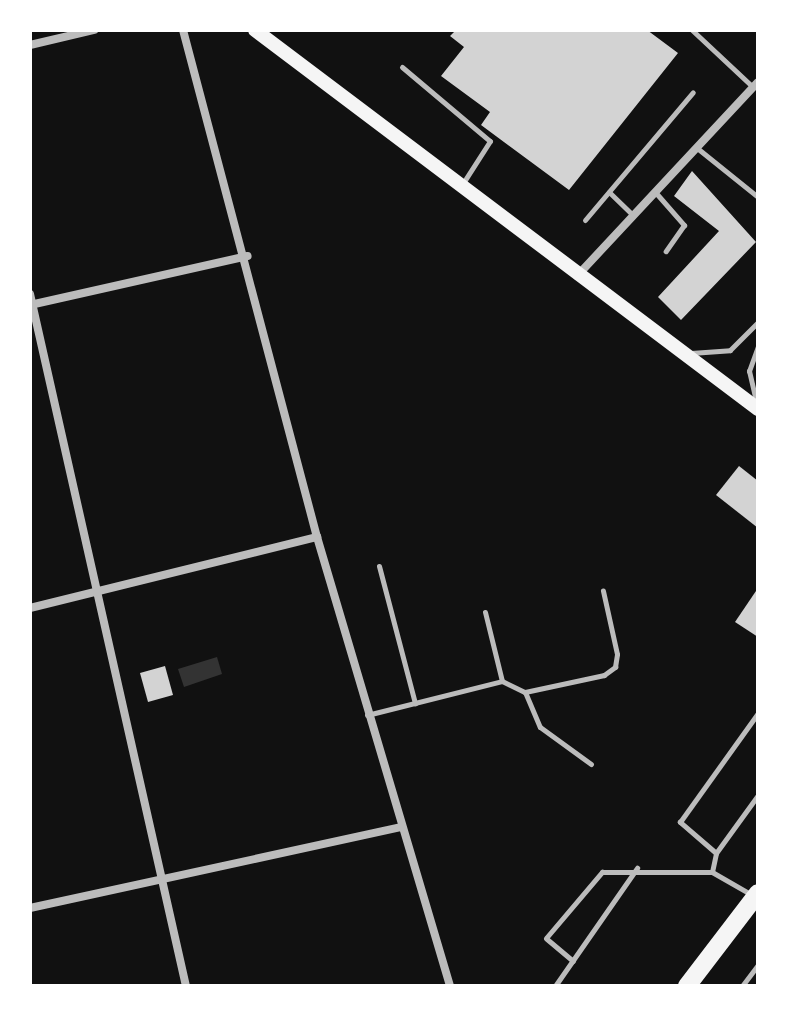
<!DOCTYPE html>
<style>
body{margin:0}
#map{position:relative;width:788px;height:1016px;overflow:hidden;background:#111;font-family:Ubuntu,sans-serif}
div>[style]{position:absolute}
.water>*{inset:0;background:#333}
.building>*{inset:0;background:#d3d3d3}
.service>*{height:5px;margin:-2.5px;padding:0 2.5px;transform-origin:2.5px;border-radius:2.5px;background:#bcbcbc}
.minor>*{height:8px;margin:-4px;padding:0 4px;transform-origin:4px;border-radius:4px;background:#bcbcbc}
.secondary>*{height:14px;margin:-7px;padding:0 7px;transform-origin:7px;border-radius:7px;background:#f5f5f5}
.trunk>*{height:18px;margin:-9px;padding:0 9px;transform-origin:9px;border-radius:9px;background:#f5f5f5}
span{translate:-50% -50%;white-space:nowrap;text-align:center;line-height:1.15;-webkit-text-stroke:8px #fff;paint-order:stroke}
.frame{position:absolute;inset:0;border:32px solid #fff;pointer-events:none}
</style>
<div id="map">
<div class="water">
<div style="clip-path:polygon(217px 657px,222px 674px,184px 687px,178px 669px)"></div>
</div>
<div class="building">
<div style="clip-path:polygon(647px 30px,678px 53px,569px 190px,481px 125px,490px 112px,441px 76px,464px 47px,450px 36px,456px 30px)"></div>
<div style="clip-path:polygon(692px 171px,756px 242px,681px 320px,658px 297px,719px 231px,674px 196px)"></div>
<div style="clip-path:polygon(739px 466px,758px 481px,758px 528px,716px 495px)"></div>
<div style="clip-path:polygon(758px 588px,758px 637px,735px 622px)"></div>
<div style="clip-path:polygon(165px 666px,173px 695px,148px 702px,140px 673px)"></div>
</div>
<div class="service">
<div style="left:692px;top:30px;width:83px;rotate:43.1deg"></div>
<div style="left:402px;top:67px;width:115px;rotate:40.1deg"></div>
<div style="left:490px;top:141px;width:50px;rotate:122.7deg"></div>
<div style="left:697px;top:148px;width:78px;rotate:38.8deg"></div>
<div style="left:609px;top:192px;width:33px;rotate:44deg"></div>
<div style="left:656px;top:193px;width:43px;rotate:48.8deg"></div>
<div style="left:684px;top:225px;width:32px;rotate:125deg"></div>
<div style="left:585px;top:220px;width:167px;rotate:-49.8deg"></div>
<div style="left:691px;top:353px;width:39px;rotate:-4deg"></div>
<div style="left:730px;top:350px;width:40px;rotate:-45deg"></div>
<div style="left:756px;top:401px;width:31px;rotate:-103deg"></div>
<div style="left:749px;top:371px;width:27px;rotate:-70deg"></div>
<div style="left:379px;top:566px;width:142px;rotate:75.3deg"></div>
<div style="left:485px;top:612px;width:71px;rotate:76.2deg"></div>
<div style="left:525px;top:692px;width:38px;rotate:67deg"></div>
<div style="left:540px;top:727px;width:63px;rotate:36deg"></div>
<div style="left:367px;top:715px;width:139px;rotate:-14.1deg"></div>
<div style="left:502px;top:681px;width:25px;rotate:26deg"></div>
<div style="left:525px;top:692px;width:81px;rotate:-12.1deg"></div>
<div style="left:604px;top:675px;width:14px;rotate:-36deg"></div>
<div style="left:615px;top:667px;width:13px;rotate:-81deg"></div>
<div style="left:617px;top:654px;width:65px;rotate:-102.5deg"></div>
<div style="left:716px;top:853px;width:48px;rotate:-139.3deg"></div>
<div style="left:680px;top:822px;width:134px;rotate:-54.4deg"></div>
<div style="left:712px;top:872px;width:19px;rotate:-78deg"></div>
<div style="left:716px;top:853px;width:72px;rotate:-54.1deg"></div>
<div style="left:573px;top:961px;width:35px;rotate:-140deg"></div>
<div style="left:546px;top:938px;width:87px;rotate:-49.7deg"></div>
<div style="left:602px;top:872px;width:110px"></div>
<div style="left:712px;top:872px;width:46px;rotate:29.9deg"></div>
<div style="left:555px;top:986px;width:144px;rotate:-55.2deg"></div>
<div style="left:742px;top:986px;width:26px;rotate:-53deg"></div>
</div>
<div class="minor">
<div style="left:183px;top:30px;width:524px;rotate:75.2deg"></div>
<div style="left:317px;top:537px;width:468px;rotate:73.5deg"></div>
<div style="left:30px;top:45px;width:66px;rotate:-13.2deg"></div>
<div style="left:577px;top:276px;width:265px;rotate:-47deg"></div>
<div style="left:30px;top:294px;width:709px;rotate:77.3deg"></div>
<div style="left:30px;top:305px;width:223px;rotate:-12.7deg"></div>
<div style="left:30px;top:608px;width:296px;rotate:-13.9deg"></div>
<div style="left:30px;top:908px;width:377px;rotate:-12.3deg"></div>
</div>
<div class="secondary">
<div style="left:255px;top:30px;width:630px;rotate:37deg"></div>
</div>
<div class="trunk">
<div style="left:687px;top:986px;width:117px;rotate:-52.6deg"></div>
</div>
<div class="frame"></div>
</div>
